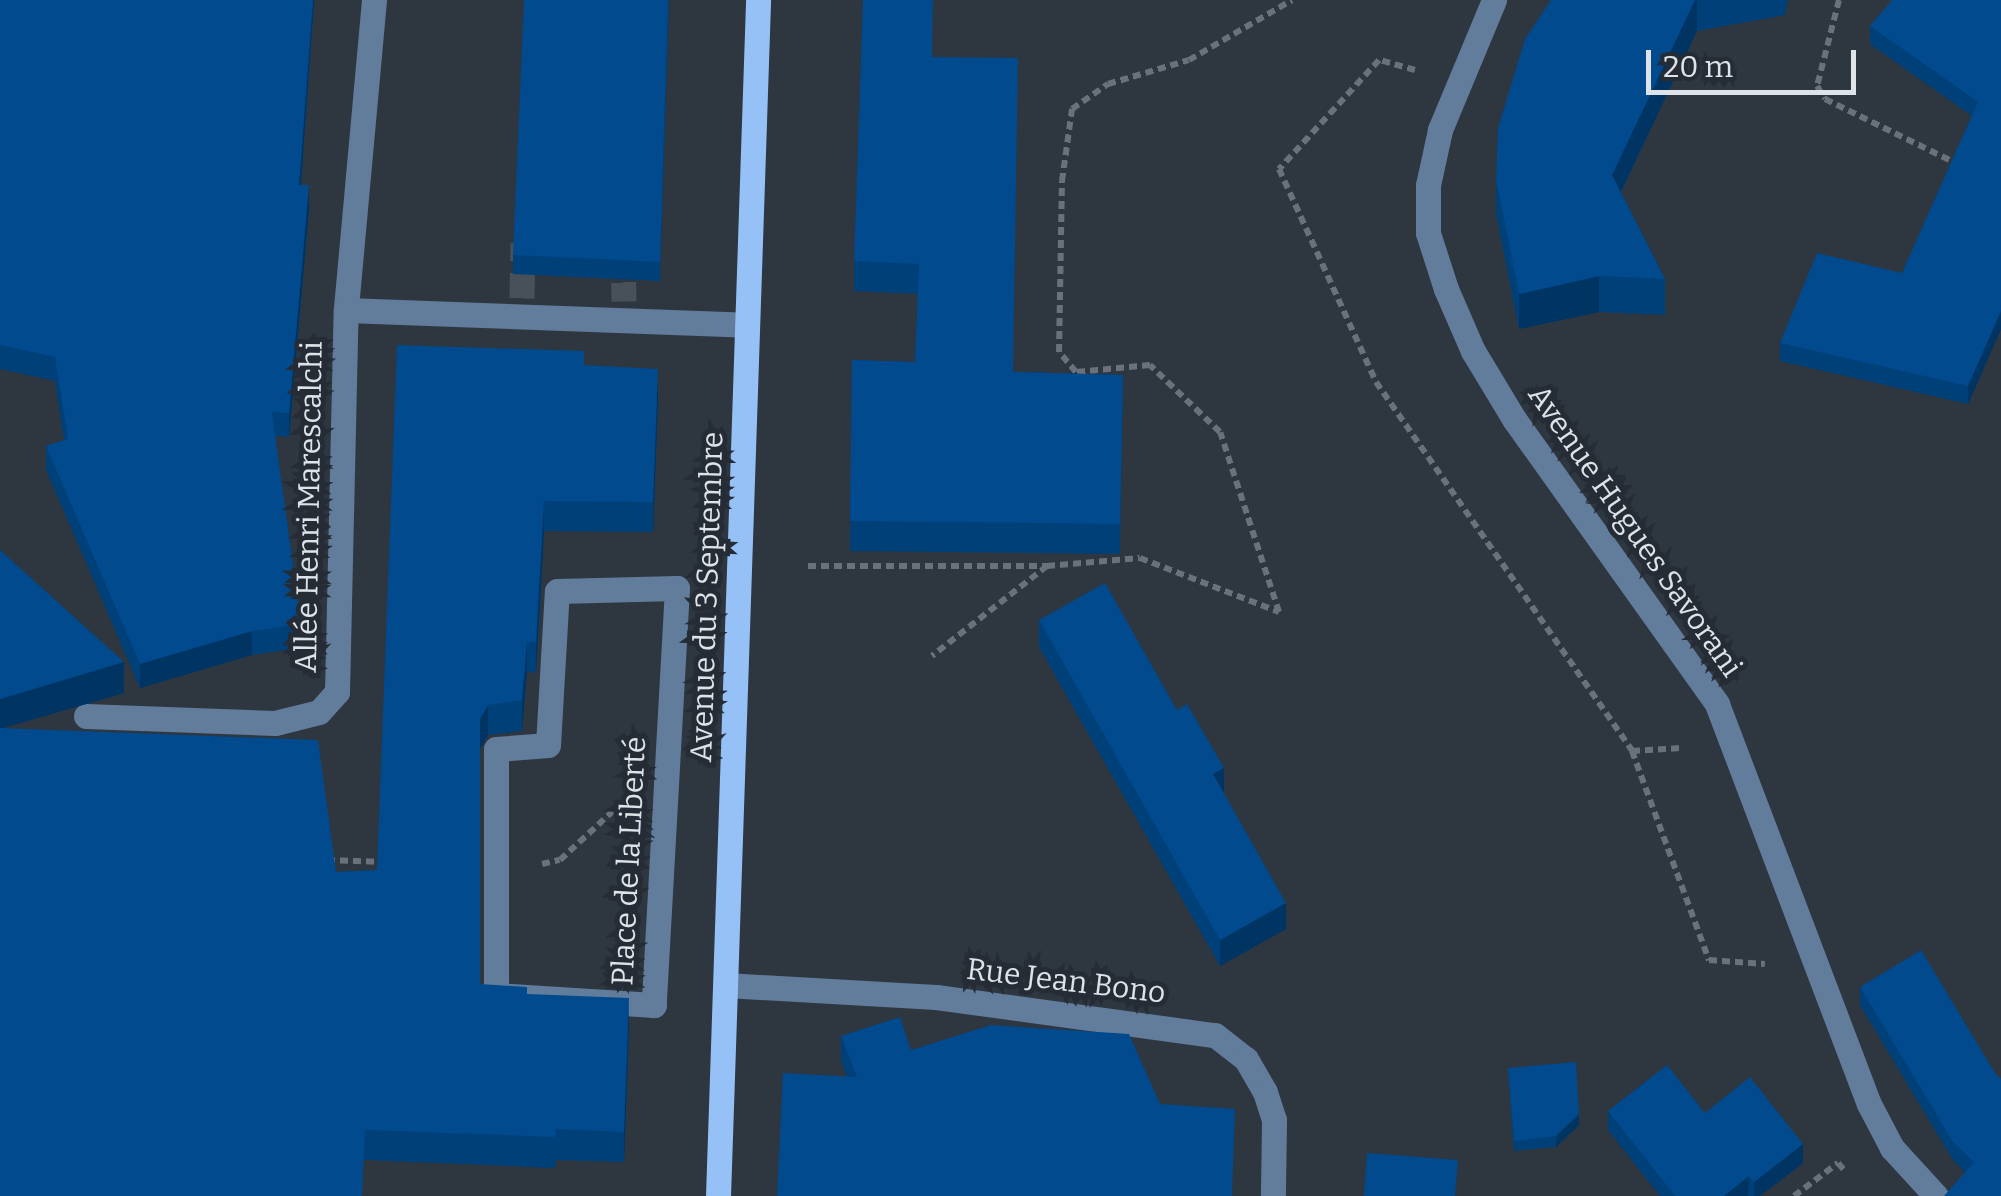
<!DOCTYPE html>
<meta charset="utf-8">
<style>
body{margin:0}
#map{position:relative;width:2001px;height:1196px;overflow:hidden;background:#2e3640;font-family:Bitter,serif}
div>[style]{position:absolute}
.minor-tunnel>*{height:25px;margin-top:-12.5px;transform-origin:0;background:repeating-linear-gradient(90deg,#485059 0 25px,transparent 0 37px)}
.path>*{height:6px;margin-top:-3px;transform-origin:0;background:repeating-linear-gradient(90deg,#6a717a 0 8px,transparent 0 13px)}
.minor>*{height:25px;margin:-12.5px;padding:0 12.5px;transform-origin:12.5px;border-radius:12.5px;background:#627c9c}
.major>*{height:25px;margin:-12.5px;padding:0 12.5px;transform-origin:12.5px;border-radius:12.5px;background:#96c1f6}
.wall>*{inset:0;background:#004079}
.shaded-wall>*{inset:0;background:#003463}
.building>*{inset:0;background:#004a8d}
span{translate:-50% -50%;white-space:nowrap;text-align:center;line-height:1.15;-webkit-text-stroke:10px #252c35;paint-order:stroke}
.street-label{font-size:30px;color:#dee3e9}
.scale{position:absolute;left:1646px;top:50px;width:210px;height:45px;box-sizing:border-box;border:5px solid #dee3e9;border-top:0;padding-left:12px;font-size:30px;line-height:35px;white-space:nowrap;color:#dee3e9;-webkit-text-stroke:8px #252c35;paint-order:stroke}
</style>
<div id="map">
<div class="minor-tunnel">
<div style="left:623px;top:245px;width:56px;rotate:89deg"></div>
<div style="left:522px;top:298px;width:55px;rotate:-89deg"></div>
</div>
<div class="path">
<div style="left:1839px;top:0;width:89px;rotate:104.3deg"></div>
<div style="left:1817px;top:86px;width:15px;rotate:58deg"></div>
<div style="left:1825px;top:99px;width:150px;rotate:26.1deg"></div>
<div style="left:1415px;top:70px;width:37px;rotate:-164deg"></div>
<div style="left:1379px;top:60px;width:148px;rotate:132.5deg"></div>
<div style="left:1279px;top:169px;width:234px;rotate:65.5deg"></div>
<div style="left:1376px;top:382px;width:449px;rotate:55.2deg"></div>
<div style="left:1632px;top:751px;width:223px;rotate:69.8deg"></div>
<div style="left:1709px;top:960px;width:56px;rotate:4.1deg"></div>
<div style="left:808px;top:566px;width:239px"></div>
<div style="left:1047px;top:566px;width:146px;rotate:142deg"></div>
<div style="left:1047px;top:566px;width:93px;rotate:-4.9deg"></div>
<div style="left:1140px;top:558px;width:149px;rotate:21.2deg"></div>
<div style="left:1279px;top:612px;width:189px;rotate:-108.1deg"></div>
<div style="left:1220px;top:432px;width:97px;rotate:-136.3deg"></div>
<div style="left:1150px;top:365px;width:74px;rotate:174.6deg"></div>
<div style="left:1076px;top:372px;width:26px;rotate:-130deg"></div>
<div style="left:1059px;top:352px;width:171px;rotate:-89deg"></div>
<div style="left:1062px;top:181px;width:73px;rotate:-82.1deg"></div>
<div style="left:1072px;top:109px;width:44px;rotate:-34.8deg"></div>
<div style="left:1108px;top:84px;width:84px;rotate:-16.5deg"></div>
<div style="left:1189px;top:60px;width:119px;rotate:-30.2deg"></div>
<div style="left:1632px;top:751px;width:50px;rotate:-3.4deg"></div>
<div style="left:327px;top:860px;width:58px;rotate:2deg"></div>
<div style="left:542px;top:864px;width:18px;rotate:-13deg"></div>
<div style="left:560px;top:860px;width:74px;rotate:-42.8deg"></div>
<div style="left:1794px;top:1196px;width:55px;rotate:-36.9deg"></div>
<div style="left:1838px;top:1163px;width:9px;rotate:49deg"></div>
</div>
<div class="minor">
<div style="left:374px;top:0;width:311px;rotate:95.2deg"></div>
<div style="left:346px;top:310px;width:401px;rotate:2.1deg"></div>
<div style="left:1494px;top:0;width:141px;rotate:112.6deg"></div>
<div style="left:1440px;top:130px;width:56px;rotate:102.3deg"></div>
<div style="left:1428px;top:185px;width:48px;rotate:90deg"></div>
<div style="left:1428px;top:233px;width:59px;rotate:72.2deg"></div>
<div style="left:1446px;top:289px;width:68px;rotate:66.5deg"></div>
<div style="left:1473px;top:351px;width:79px;rotate:58.9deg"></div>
<div style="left:1514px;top:419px;width:350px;rotate:54.5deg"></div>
<div style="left:1717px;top:704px;width:428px;rotate:69.2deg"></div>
<div style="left:1869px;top:1104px;width:50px;rotate:62.4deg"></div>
<div style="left:1892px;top:1148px;width:65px;rotate:47.5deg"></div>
<div style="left:677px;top:588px;width:418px;rotate:93.2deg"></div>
<div style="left:654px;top:1005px;width:158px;rotate:-176.4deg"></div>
<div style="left:496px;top:995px;width:246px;rotate:-90deg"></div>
<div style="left:496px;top:749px;width:52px;rotate:-4.4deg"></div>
<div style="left:548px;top:745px;width:154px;rotate:-86.7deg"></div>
<div style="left:557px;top:591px;width:120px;rotate:-1.4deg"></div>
<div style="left:86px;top:716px;width:189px;rotate:2.1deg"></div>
<div style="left:275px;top:723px;width:45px;rotate:-14deg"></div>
<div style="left:319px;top:712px;width:27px;rotate:-48deg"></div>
<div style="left:337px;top:692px;width:382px;rotate:-88.7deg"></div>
<div style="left:726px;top:985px;width:210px;rotate:3.3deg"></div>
<div style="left:936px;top:997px;width:282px;rotate:7.8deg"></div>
<div style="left:1215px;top:1035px;width:39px;rotate:38deg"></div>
<div style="left:1246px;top:1059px;width:38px;rotate:60deg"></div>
<div style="left:1265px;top:1092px;width:29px;rotate:72deg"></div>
<div style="left:1274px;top:1120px;width:76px;rotate:90.8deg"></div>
</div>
<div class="major">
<div style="left:718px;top:1196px;width:1197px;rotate:-88.08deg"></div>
</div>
<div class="wall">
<div style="clip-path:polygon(0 0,314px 0,301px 185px,309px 209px,289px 437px,275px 436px,301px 624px,301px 648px,252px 655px,140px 688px,46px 470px,46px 446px,64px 440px,55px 381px,0 369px)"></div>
<div style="clip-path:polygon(669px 0,660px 281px,513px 274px,513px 255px)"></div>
<div style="clip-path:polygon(1551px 0,1788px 0,1785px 15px,1697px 31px,1621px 192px,1665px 279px,1665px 315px,1599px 312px,1519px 329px,1496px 214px,1496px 179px)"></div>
<div style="clip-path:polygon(2001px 0,2001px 329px,1968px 404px,1780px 361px,1780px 343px,1902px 273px,1972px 116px,1870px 44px,1870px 26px)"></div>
<div style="clip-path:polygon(933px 57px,1014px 372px,1123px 375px,1120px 554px,850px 551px,852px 360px,915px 362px,918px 294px,854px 291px,854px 261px)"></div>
<div style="clip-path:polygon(584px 365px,658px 399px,653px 532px,544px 531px,536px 673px,527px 671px,522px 731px,488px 735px,480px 749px,480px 984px,527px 994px,629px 1028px,624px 1162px,556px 1160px,555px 1168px,365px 1160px,0 1196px,0 550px,124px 693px,3px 728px,336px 872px,377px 870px)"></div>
<div style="clip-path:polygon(1039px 620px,1224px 794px,1286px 929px,1220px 966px,1039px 647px)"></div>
<div style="clip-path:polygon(1860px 987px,1995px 1073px,2001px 1196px,1965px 1172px,1953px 1160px,1860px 1005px)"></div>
<div style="clip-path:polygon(841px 1036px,1160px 1104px,1233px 1196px,847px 1077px,841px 1061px)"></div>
<div style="clip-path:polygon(1508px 1068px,1579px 1125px,1556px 1147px,1514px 1151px)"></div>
<div style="clip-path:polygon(1608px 1111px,1705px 1113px,1803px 1163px,1760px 1196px,1660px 1196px,1608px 1130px)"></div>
</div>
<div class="shaded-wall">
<div style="clip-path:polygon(313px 0,314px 0,299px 209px,299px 185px)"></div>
<div style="clip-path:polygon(1695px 0,1697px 0,1697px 31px,1612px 210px,1612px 175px)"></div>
<div style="clip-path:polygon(309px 185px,309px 209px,289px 437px,289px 413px)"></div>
<div style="clip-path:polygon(1599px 276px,1599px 312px,1519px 329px,1519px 294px)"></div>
<div style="clip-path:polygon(2001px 311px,2001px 329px,1968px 404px,1968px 386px)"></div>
<div style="clip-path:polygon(658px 369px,658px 399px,653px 532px,653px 502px)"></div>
<div style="clip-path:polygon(544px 501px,544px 531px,536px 673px,536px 642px)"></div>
<div style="clip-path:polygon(252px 631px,252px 655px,140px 688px,140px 664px)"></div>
<div style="clip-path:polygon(527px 641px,527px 671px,522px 731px,522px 700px)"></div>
<div style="clip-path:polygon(124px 662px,124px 693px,0 729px,0 699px)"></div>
<div style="clip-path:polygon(488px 705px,488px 735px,480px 749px,480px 719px)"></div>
<div style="clip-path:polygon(1224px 768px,1224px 794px,1213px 774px)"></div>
<div style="clip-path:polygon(1286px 903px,1286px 929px,1220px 966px,1220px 940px)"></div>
<div style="clip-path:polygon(629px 998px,629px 1028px,624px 1162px,624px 1132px)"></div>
<div style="clip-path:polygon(1579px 1114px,1579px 1125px,1556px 1147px,1556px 1136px)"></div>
<div style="clip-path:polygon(1803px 1144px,1803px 1163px,1760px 1196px,1754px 1196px,1754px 1182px)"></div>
<div style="clip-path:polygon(1749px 1176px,1748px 1196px,1724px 1196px)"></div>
</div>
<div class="building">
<div style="clip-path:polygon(0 0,313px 0,299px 185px,309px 185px,289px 413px,272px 412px,301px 624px,252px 631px,140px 664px,46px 446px,68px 439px,55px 357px,0 345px)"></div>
<div style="clip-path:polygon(524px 0,668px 0,660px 262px,513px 255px)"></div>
<div style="clip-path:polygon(863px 0,933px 0,932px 57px,1018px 58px,1013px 372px,1123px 375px,1120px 524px,850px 521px,852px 360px,915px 362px,919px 264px,854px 261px)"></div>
<div style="clip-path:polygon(1551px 0,1695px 0,1612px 175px,1665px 279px,1599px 276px,1519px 294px,1496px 179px,1498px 128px,1525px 39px)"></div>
<div style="clip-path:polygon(1892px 0,2001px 0,2001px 311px,1968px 386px,1780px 343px,1817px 253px,1902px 273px,1978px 102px,1870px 26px)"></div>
<div style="clip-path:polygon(397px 345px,584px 351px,584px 365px,658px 369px,653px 502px,544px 501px,536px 642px,527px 641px,522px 700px,488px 705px,480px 719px,480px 984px,527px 987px,527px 994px,629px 998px,624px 1132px,556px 1129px,555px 1137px,365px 1130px,362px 1196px,0 1196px,0 728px,318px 740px,336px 872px,377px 870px)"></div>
<div style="clip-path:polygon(0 550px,124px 662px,0 699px)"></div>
<div style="clip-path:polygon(1105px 583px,1177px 710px,1187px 704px,1224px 768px,1213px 774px,1286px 903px,1220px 940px,1039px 620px)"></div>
<div style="clip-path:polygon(1921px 950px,1995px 1073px,2001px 1079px,2001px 1196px,1944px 1196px,1974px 1162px,1953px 1142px,1860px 987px)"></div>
<div style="clip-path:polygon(900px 1017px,911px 1050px,991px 1025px,1129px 1034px,1160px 1104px,1235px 1109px,1232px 1196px,777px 1196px,783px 1073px,857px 1077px,841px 1036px)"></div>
<div style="clip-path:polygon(1576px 1062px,1579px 1114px,1556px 1136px,1514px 1141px,1508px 1068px)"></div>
<div style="clip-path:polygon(1667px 1065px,1705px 1113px,1750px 1077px,1803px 1144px,1754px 1182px,1749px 1176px,1724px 1196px,1675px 1196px,1608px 1111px)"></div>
<div style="clip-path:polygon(1367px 1153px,1458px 1160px,1455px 1196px,1364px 1196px)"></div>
</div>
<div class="street-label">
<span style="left:309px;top:507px;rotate:-89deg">Allée Henri Marescalchi</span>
<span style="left:1635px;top:531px;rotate:55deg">Avenue Hugues Savorani</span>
<span style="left:707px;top:597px;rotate:-88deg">Avenue du 3 Septembre</span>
<span style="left:629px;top:861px;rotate:-87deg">Place de la Liberté</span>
<span style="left:1066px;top:981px;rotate:7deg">Rue Jean Bono</span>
</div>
<div class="scale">20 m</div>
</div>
